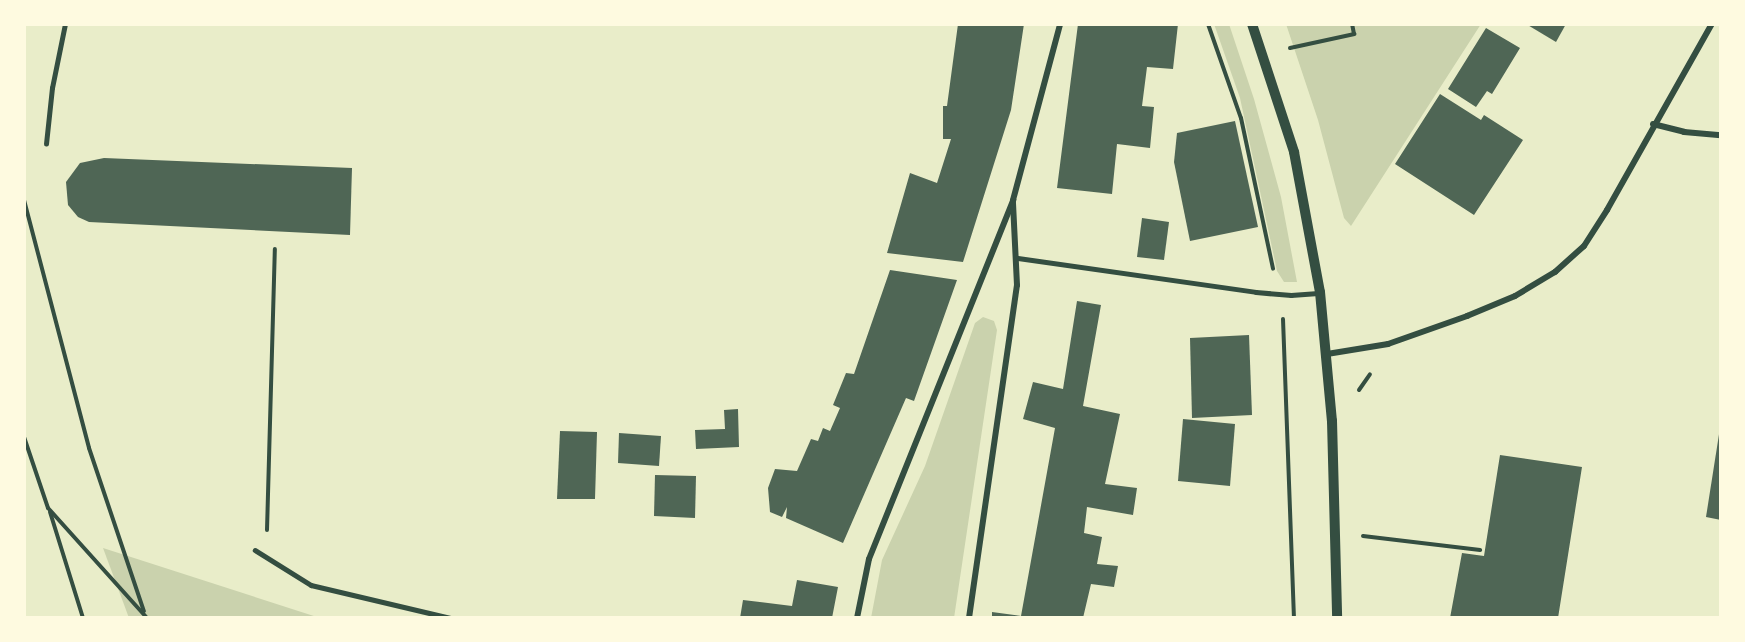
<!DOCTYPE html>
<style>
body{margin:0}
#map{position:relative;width:1745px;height:642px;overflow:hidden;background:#e9edc9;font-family:"Space Grotesk",sans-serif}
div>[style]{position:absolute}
.green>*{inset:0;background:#cad2ad}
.building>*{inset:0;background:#4f6655}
.path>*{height:4px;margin:-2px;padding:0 2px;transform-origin:2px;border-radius:2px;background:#344e41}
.service>*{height:4.5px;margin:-2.25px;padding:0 2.25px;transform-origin:2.25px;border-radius:2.25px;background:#344e41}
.minor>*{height:6px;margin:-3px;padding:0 3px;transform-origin:3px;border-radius:3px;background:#344e41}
.tertiary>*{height:10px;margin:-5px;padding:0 5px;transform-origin:5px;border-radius:5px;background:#344e41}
span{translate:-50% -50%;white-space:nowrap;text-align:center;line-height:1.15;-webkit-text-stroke:5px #fefae0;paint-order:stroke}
.frame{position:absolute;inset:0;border:26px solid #fefae0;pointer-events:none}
</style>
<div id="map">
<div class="green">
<div style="clip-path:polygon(1214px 24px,1229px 24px,1254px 99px,1281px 197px,1297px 282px,1284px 282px,1277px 271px,1240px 98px)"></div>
<div style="clip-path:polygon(1286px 24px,1481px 24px,1351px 226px,1344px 218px,1318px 120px)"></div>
<div style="clip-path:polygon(983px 317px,994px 321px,997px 330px,954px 618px,871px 618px,882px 560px,925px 466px,975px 323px)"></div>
<div style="clip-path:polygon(103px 548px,320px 618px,129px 618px)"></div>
</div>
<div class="building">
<div style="clip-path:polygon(958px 24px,1024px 24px,1011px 110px,963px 262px,887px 253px,910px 173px,937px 183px,951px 139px,943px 139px,943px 106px,947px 106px)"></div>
<div style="clip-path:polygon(1078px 24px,1178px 24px,1173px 69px,1147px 67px,1142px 106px,1154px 107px,1150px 148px,1117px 144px,1112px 194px,1057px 188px)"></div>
<div style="clip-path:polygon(1526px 24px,1566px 24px,1556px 42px)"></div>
<div style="clip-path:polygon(1486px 28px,1520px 48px,1492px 94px,1487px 91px,1476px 107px,1448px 89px)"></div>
<div style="clip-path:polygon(1440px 94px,1481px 120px,1484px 115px,1523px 140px,1474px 215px,1395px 164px)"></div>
<div style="clip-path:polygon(1235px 121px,1258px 227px,1190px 241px,1174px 162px,1177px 133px)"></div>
<div style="clip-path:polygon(104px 158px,352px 168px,350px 235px,89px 222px,78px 217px,68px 205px,66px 182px,80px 163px)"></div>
<div style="clip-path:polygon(1142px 218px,1169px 222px,1164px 260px,1137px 257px)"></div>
<div style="clip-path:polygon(890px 270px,957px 280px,914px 401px,906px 398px,843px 543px,786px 518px,787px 507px,782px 517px,770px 512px,768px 488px,775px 469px,797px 471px,811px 439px,818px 441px,823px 428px,830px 431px,840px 408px,833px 405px,846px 373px,854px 374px)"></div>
<div style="clip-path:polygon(1077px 301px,1101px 305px,1083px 406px,1120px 414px,1105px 484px,1137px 488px,1133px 515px,1087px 507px,1084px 533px,1102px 537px,1097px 564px,1118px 566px,1114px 587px,1091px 584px,1083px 618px,992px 618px,992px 612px,1021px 616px,1055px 428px,1023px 419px,1033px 382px,1063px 389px)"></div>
<div style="clip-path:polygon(1249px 335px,1252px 415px,1192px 418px,1190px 338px)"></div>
<div style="clip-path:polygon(738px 409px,739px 447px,696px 449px,695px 430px,725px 429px,724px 410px)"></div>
<div style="clip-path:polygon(1183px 419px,1235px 424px,1230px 486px,1178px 481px)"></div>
<div style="clip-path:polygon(1720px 428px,1721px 428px,1721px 520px,1706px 517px)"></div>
<div style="clip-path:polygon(560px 431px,597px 432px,595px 499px,557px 499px)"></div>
<div style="clip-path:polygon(619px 433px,661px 436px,659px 466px,618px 463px)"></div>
<div style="clip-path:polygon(1500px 455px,1582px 467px,1558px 618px,1450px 618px,1462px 553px,1484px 556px)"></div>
<div style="clip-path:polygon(655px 475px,696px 476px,695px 518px,654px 516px)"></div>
<div style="clip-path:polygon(797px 580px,838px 587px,832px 618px,740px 618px,743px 600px,792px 606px)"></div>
</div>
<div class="path">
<div style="left:1208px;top:24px;width:100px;rotate:70.7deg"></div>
<div style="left:1241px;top:118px;width:154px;rotate:78deg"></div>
<div style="left:1290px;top:48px;width:66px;rotate:-12.3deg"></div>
<div style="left:1354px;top:34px;width:10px;rotate:-101deg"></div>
<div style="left:24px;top:200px;width:256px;rotate:75.3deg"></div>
<div style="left:89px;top:448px;width:172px;rotate:71.4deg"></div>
<div style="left:1283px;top:319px;width:299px;rotate:87.9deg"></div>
<div style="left:1359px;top:390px;width:19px;rotate:-55deg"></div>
<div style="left:24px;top:437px;width:75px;rotate:71.3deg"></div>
<div style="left:48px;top:508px;width:148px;rotate:48deg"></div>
<div style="left:50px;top:512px;width:111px;rotate:72.7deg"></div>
<div style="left:267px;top:530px;width:281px;rotate:-88.4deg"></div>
<div style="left:1363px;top:536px;width:118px;rotate:6.8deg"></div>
</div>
<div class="service">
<div style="left:46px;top:144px;width:56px;rotate:-83.9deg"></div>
<div style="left:52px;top:88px;width:65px;rotate:-78.5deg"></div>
<div style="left:1018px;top:258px;width:240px;rotate:8.1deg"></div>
<div style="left:1256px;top:292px;width:35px;rotate:5deg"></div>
<div style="left:1291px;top:295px;width:27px;rotate:-4deg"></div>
<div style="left:255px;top:550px;width:66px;rotate:32deg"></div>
<div style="left:311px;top:585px;width:144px;rotate:13.3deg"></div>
</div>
<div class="minor">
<div style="left:1653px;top:124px;width:32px;rotate:14deg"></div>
<div style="left:1684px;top:132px;width:37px;rotate:5deg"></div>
<div style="left:1327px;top:354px;width:62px;rotate:-9.3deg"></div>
<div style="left:1388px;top:344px;width:84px;rotate:-19.5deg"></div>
<div style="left:1467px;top:316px;width:52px;rotate:-22.6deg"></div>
<div style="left:1515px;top:296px;width:47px;rotate:-31deg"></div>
<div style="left:1555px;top:272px;width:39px;rotate:-42deg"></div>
<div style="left:1584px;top:246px;width:43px;rotate:-57.4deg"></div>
<div style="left:1607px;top:210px;width:214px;rotate:-60.6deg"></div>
<div style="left:857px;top:618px;width:60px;rotate:-78.5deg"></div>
<div style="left:869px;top:559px;width:387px;rotate:-68.1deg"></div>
<div style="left:1013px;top:200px;width:182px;rotate:-75deg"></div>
<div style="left:969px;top:618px;width:336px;rotate:-81.8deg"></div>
<div style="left:1017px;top:285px;width:83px;rotate:-92.8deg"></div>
</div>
<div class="tertiary">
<div style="left:1252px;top:24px;width:135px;rotate:71.8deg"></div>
<div style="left:1294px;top:152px;width:142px;rotate:79.5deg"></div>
<div style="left:1320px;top:292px;width:130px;rotate:84.7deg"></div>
<div style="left:1332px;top:421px;width:197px;rotate:88.5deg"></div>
</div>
<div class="frame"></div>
</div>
